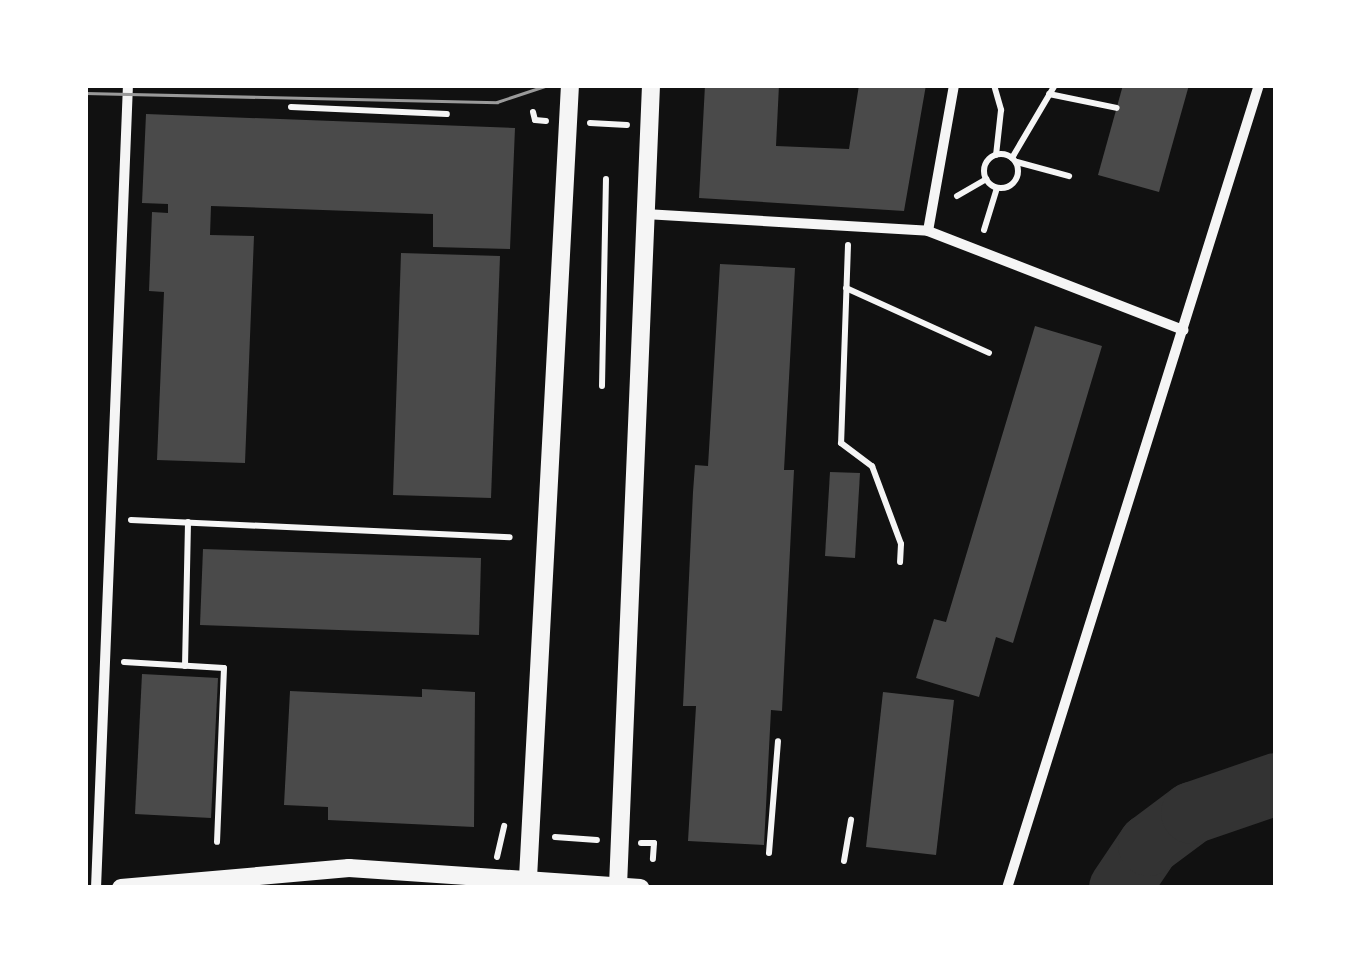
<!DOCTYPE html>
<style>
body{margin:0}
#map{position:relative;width:1361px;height:973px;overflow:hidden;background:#111;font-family:"Noto Serif",serif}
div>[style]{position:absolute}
.river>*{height:62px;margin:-31px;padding:0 31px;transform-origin:31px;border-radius:31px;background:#333}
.building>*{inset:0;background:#4a4a4a}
.path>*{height:6px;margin:-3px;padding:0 3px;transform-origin:3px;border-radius:3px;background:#f5f5f5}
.path>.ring{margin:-3px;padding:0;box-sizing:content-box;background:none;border:6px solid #f5f5f5;border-radius:50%}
.minor>*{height:10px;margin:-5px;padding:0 5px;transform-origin:5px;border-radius:5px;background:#f5f5f5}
.tertiary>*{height:18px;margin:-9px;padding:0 9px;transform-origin:9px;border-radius:9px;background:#f5f5f5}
.tram>*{height:2.5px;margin:-1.25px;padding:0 1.25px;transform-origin:1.25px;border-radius:1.25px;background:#9a9a9a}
span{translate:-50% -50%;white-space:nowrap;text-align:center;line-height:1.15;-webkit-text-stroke:9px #fff;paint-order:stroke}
.frame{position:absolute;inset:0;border:88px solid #fff;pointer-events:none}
</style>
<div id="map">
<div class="river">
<div style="left:1120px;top:888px;width:52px;rotate:-56deg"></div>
<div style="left:1149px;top:845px;width:54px;rotate:-36.7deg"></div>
<div style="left:1192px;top:813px;width:89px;rotate:-19deg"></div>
</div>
<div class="building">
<div style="clip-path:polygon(705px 85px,779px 85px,776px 146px,849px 149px,859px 85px,926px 85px,904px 211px,699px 198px)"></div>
<div style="clip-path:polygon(1123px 85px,1189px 85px,1159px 192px,1098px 175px)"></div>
<div style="clip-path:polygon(146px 114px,515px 128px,510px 249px,433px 247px,433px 214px,211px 206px,210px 235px,254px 236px,245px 463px,157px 460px,164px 292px,149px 291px,152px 212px,168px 213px,168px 204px,142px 203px)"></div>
<div style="clip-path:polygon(401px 253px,500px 256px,491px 498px,393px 495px)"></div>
<div style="clip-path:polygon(720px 264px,795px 268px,784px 470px,794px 470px,782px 711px,771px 710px,764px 845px,688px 841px,696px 706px,683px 706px,693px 492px,695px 465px,708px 466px)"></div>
<div style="clip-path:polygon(1035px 326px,1102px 346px,1013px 643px,996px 637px,979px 697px,916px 678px,934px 619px,946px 622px)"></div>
<div style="clip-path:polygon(830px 472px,860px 473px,855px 558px,825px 556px)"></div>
<div style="clip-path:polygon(203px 549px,481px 558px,479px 635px,200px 625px)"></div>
<div style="clip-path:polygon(142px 674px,218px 678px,211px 818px,135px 814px)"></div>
<div style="clip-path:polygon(422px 689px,475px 692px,474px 827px,328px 820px,328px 807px,284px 805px,290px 691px,422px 697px)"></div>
<div style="clip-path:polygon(883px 692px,954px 700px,936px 855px,866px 847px)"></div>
</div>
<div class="path">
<div style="left:994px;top:85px;width:26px;rotate:74deg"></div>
<div style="left:1001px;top:110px;width:45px;rotate:96.3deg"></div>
<div style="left:1049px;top:94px;width:69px;rotate:11.6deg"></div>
<div style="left:291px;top:107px;width:156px;rotate:2.6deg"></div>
<div style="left:533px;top:112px;width:8px;rotate:76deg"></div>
<div style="left:535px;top:120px;width:11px;rotate:5deg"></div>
<div style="left:590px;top:123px;width:37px;rotate:3deg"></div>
<div class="ring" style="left:984px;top:154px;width:28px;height:28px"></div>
<div style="left:1012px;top:158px;width:85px;rotate:-59.5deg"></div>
<div style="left:1017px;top:162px;width:54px;rotate:15.1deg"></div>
<div style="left:957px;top:196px;width:34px;rotate:-30deg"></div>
<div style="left:984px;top:230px;width:44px;rotate:-72.8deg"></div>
<div style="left:848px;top:245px;width:198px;rotate:92deg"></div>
<div style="left:841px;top:443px;width:39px;rotate:37deg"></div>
<div style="left:872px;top:466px;width:83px;rotate:69.6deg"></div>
<div style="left:901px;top:544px;width:18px;rotate:93deg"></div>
<div style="left:846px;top:288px;width:157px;rotate:24.4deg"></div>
<div style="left:602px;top:386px;width:207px;rotate:-88.9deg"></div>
<div style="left:131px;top:520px;width:379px;rotate:2.6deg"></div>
<div style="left:124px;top:662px;width:100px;rotate:3.4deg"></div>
<div style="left:224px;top:668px;width:174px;rotate:92.3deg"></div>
<div style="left:185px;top:666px;width:144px;rotate:-88.8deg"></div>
<div style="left:555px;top:837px;width:42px;rotate:4.1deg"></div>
<div style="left:641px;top:843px;width:13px"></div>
<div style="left:654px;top:843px;width:16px;rotate:94deg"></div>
<div style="left:769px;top:853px;width:112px;rotate:-85.4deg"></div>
<div style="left:497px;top:857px;width:32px;rotate:-77deg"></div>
<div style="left:844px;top:861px;width:42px;rotate:-80.3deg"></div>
</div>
<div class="minor">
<div style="left:645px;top:214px;width:284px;rotate:3.4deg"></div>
<div style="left:928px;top:231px;width:274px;rotate:21.2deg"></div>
<div style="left:928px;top:231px;width:148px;rotate:-79.9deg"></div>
<div style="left:96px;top:888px;width:804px;rotate:-87.72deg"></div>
<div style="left:1007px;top:888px;width:842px;rotate:-72.58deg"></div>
</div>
<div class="tertiary">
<div style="left:528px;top:878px;width:794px;rotate:-86.97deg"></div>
<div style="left:618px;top:886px;width:802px;rotate:-87.64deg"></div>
<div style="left:121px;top:888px;width:229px;rotate:-5deg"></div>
<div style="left:349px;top:868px;width:292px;rotate:3.9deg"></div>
</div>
<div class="tram">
<div style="left:85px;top:93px;width:412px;rotate:1.3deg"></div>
<div style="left:497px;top:102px;width:54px;rotate:-18.4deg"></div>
</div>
<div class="frame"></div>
</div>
